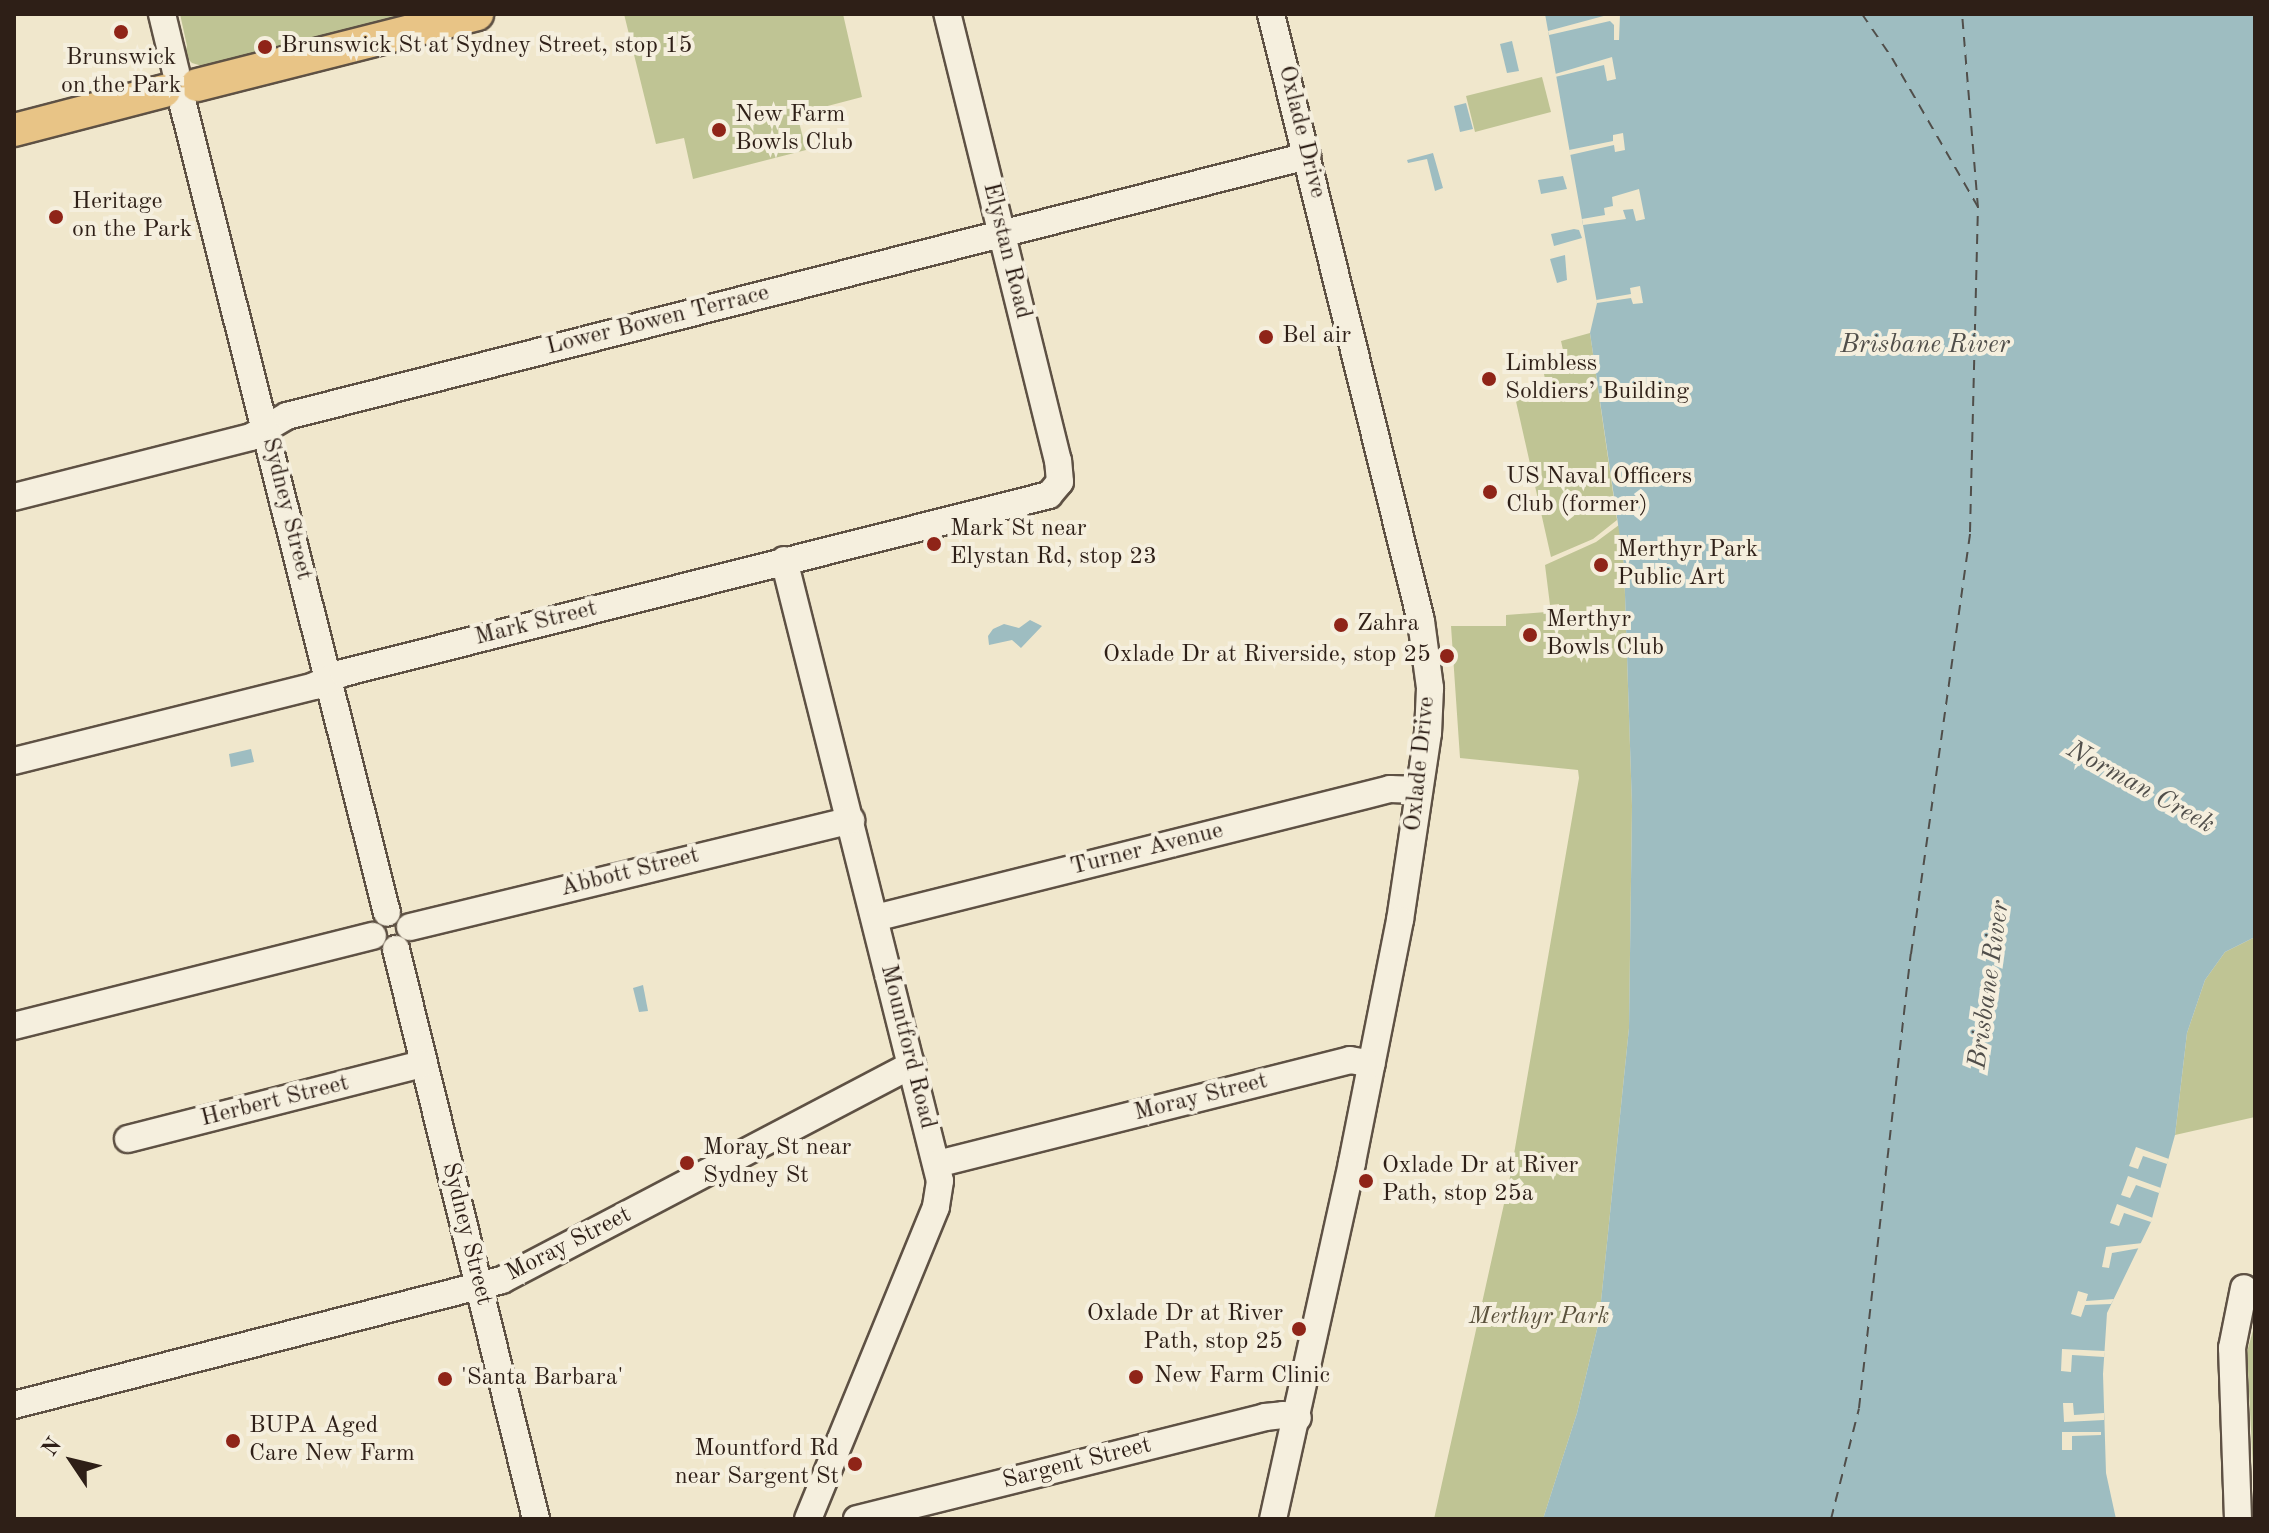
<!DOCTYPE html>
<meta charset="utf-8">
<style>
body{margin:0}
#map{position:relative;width:2269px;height:1533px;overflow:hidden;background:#f0e7cc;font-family:"Old Standard TT",serif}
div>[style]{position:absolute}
.green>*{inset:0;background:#bfc494}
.water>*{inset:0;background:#9ebdc1}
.pier>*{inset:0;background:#f0e7cc}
.ferry>*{height:2px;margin-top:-1px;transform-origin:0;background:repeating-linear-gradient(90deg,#504e4a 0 10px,transparent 0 18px)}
.roads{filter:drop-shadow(2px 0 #5e5144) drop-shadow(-2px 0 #5e5144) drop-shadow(0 2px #5e5144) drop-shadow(0 -2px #5e5144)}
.minor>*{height:26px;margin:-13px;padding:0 13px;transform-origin:13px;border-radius:13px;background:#f5efde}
.major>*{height:32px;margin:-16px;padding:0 16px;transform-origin:16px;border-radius:16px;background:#e8c486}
.dots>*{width:22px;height:22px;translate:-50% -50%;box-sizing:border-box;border:4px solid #f5efde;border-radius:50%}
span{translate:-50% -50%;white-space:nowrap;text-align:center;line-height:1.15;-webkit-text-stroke:8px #f5efde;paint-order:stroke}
.poi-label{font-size:24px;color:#2e1f17}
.left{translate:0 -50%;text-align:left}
.right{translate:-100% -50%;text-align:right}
.street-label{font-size:24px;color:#2e1f17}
.park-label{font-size:24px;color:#5a513c;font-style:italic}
.water-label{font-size:26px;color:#504e4a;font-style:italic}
.frame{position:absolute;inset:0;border:16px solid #2e1f17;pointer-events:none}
.north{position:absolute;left:32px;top:1421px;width:80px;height:80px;-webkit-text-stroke:6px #f5efde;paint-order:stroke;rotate:305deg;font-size:22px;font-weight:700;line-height:32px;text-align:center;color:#2e1f17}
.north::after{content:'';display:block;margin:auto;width:28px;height:36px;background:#2e1f17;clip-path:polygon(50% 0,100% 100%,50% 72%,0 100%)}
</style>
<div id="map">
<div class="green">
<div style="clip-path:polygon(180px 14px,409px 14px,202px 66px,192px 63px,184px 55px,187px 46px)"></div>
<div style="clip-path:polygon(624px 14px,843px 14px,862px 97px,797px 114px,806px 150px,693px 179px,684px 138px,656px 144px)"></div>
<div style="clip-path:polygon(1542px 77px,1551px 112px,1475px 132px,1466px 96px)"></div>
<div style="clip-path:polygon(1590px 333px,1617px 520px,1593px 539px,1551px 557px,1515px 397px,1547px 389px,1544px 374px,1567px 368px,1561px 341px)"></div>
<div style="clip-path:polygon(1619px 525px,1624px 565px,1632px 806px,1629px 1028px,1599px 1321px,1577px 1413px,1543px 1519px,1434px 1519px,1510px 1177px,1579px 778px,1578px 770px,1460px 758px,1451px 626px,1506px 626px,1506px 615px,1559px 611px,1559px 604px,1550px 605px,1545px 565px,1596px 542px)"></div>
<div style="clip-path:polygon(2255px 937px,2255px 1117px,2175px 1135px,2187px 1033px,2205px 980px,2225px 952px)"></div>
<div style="clip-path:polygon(2255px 1323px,2255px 1507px,2247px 1352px)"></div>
</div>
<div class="water">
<div style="clip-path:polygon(1545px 14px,2255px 14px,2255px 937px,2225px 952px,2205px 980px,2187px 1033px,2175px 1135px,2151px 1222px,2107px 1313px,2103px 1374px,2106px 1473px,2116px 1519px,1543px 1519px,1577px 1413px,1599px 1321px,1629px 1028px,1632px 806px,1624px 565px,1590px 333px,1597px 303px)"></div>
<div style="clip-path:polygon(1512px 41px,1519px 71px,1507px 73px,1500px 44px)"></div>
<div style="clip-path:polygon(1466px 103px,1473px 129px,1460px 132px,1454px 106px)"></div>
<div style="clip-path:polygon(1433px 153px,1443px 188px,1435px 191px,1427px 159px,1408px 163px,1407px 160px)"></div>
<div style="clip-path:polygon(1563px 176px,1567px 189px,1541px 194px,1538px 180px)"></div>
<div style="clip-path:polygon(1574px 229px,1579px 230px,1582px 238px,1554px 246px,1551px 234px)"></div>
<div style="clip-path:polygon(1565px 255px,1567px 280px,1557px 283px,1550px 259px)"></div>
<div style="clip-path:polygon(1030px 620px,1042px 626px,1021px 648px,1012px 640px,989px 645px,988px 636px,993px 629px,1004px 624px,1019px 628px)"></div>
<div style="clip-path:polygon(251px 749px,254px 762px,231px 767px,229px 754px)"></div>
<div style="clip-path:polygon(643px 985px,648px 1011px,639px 1012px,633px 988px)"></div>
</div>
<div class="pier">
<div style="clip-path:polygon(1611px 14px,1620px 14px,1619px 40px,1614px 40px,1614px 25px,1610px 21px,1549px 35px,1548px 31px)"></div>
<div style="clip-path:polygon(1612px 57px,1616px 79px,1607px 81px,1604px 65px,1555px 77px,1555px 74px)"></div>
<div style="clip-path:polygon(1623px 133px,1625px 150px,1615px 152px,1614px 145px,1570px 155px,1569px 150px,1613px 141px,1613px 135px)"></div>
<div style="clip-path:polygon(1639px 189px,1645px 219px,1636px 221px,1633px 209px,1623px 210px,1626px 219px,1583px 225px,1582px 219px,1605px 215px,1604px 208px,1613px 206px,1612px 197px)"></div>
<div style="clip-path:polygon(1640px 286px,1643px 303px,1633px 304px,1631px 298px,1597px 303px,1596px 300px,1631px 294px,1630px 288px)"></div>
<div style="clip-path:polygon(2136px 1147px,2169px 1159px,2167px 1164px,2143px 1156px,2138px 1169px,2129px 1166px)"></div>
<div style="clip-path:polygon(2128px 1176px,2161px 1188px,2159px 1193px,2136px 1185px,2130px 1198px,2121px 1195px)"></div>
<div style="clip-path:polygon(2117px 1204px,2153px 1218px,2151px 1222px,2124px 1213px,2119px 1226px,2110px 1223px)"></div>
<div style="clip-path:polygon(2143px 1243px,2140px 1248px,2112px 1253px,2109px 1268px,2102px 1267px,2106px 1247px)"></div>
<div style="clip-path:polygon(2078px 1291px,2088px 1294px,2086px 1301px,2114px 1299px,2111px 1304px,2085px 1305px,2081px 1317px,2071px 1314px)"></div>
<div style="clip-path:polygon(2062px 1349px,2105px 1351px,2104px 1357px,2072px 1355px,2071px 1372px,2061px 1371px)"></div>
<div style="clip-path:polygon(2063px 1403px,2073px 1403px,2074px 1415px,2104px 1413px,2104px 1420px,2064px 1422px)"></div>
<div style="clip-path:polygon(2062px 1432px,2101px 1432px,2101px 1435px,2072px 1436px,2072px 1450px,2062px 1450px)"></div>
</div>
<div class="ferry">
<div style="left:1862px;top:14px;width:53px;rotate:55.7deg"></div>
<div style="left:1892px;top:58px;width:172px;rotate:60deg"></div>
<div style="left:1831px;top:1519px;width:114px;rotate:-75.8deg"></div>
<div style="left:1859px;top:1408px;width:457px;rotate:-83.5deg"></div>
<div style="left:1911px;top:954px;width:426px;rotate:-82deg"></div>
<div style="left:1970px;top:532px;width:324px;rotate:-88.6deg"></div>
<div style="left:1978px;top:208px;width:195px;rotate:-94.7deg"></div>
</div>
<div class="roads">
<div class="minor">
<div style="left:162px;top:14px;width:60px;rotate:76.4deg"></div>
<div style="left:1271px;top:14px;width:625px;rotate:76.12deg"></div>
<div style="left:1421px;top:621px;width:68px;rotate:82.3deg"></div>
<div style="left:1430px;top:688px;width:45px;rotate:92.5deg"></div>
<div style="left:1428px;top:733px;width:189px;rotate:98.5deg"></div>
<div style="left:1400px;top:920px;width:248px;rotate:101.2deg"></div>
<div style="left:1352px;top:1163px;width:365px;rotate:102.5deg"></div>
<div style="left:183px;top:105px;width:833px;rotate:75.83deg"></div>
<div style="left:14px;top:497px;width:244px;rotate:-14.2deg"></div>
<div style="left:251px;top:437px;width:42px;rotate:-30.3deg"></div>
<div style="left:287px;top:416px;width:1053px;rotate:-14.3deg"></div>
<div style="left:784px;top:560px;width:640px;rotate:75.9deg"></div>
<div style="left:940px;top:1181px;width:26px;rotate:99deg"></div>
<div style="left:936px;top:1207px;width:337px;rotate:112.3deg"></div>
<div style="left:14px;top:761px;width:309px;rotate:-14deg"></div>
<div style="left:314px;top:686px;width:32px;rotate:-24deg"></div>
<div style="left:343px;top:673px;width:728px;rotate:-14.15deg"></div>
<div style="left:1049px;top:495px;width:17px;rotate:-50deg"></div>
<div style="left:1060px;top:482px;width:21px;rotate:-95deg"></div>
<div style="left:1058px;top:461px;width:461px;rotate:-103.9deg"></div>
<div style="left:875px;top:918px;width:531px;rotate:-14.06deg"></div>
<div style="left:1390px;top:789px;width:29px;rotate:2deg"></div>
<div style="left:410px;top:927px;width:454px;rotate:-13.6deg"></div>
<div style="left:396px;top:949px;width:587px;rotate:76.2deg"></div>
<div style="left:14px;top:1026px;width:370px;rotate:-14.1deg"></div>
<div style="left:128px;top:1139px;width:303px;rotate:-14.3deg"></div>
<div style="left:937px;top:1164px;width:426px;rotate:-14.1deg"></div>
<div style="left:1350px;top:1060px;width:22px;rotate:10deg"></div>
<div style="left:14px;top:1405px;width:504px;rotate:-14.37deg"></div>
<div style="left:502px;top:1280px;width:463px;rotate:-27.7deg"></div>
<div style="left:857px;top:1519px;width:421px;rotate:-14deg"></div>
<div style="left:1265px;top:1417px;width:18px;rotate:-6deg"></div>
<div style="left:1283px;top:1415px;width:15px;rotate:11deg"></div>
<div style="left:2238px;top:1519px;width:171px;rotate:-92deg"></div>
<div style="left:2232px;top:1348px;width:61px;rotate:-78.7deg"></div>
</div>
<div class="major">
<div style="left:197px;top:85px;width:289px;rotate:-14.2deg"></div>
<div style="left:14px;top:130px;width:155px;rotate:-14.6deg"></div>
</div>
</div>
<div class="dots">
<div style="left:121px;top:32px;background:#8f2418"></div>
<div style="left:265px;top:47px;background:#8f2418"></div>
<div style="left:719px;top:130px;background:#8f2418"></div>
<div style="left:56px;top:217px;background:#8f2418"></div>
<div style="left:1266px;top:337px;background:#8f2418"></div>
<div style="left:1489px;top:379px;background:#8f2418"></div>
<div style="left:1490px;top:492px;background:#8f2418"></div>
<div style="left:934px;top:544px;background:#8f2418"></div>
<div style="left:1601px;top:565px;background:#8f2418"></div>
<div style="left:1341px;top:625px;background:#8f2418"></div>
<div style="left:1530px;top:635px;background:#8f2418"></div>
<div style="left:1447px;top:656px;background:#8f2418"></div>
<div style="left:687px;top:1163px;background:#8f2418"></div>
<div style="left:1366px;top:1181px;background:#8f2418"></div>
<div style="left:1299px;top:1329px;background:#8f2418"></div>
<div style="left:1136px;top:1377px;background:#8f2418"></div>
<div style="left:445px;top:1379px;background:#8f2418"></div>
<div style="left:233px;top:1441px;background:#8f2418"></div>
<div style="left:855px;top:1464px;background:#8f2418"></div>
</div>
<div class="poi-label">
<span class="left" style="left:281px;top:47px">Brunswick St at Sydney Street, stop 15</span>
<span style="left:121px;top:73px">Brunswick<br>on the Park</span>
<span class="left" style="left:735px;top:130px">New Farm<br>Bowls Club</span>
<span class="left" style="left:72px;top:217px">Heritage<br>on the Park</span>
<span class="left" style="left:1282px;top:337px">Bel air</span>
<span class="left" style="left:1505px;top:379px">Limbless<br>Soldiers’ Building</span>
<span class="left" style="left:1506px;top:492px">US Naval Officers<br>Club (former)</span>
<span class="left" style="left:950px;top:544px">Mark St near<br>Elystan Rd, stop 23</span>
<span class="left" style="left:1617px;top:565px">Merthyr Park<br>Public Art</span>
<span class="left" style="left:1546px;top:635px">Merthyr<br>Bowls Club</span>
<span class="left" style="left:1357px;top:625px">Zahra</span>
<span class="right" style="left:1431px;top:656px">Oxlade Dr at Riverside, stop 25</span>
<span class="left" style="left:703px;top:1163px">Moray St near<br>Sydney St</span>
<span class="left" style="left:1382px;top:1181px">Oxlade Dr at River<br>Path, stop 25a</span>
<span class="right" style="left:1283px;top:1329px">Oxlade Dr at River<br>Path, stop 25</span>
<span class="left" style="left:1154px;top:1377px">New Farm Clinic</span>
<span class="left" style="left:461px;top:1379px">'Santa Barbara'</span>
<span class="left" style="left:249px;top:1441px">BUPA Aged<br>Care New Farm</span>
<span class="right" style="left:839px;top:1464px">Mountford Rd<br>near Sargent St</span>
</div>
<div class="street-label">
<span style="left:1301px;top:132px;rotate:76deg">Oxlade Drive</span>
<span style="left:1006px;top:251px;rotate:76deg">Elystan Road</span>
<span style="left:658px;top:321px;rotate:-14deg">Lower Bowen Terrace</span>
<span style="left:286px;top:509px;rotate:76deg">Sydney Street</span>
<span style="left:536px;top:624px;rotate:-14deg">Mark Street</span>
<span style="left:1421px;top:764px;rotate:-84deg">Oxlade Drive</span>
<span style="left:1147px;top:850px;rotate:-14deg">Turner Avenue</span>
<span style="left:630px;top:873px;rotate:-14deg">Abbott Street</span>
<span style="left:907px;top:1047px;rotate:76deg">Mountford Road</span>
<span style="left:1201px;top:1098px;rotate:-14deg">Moray Street</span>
<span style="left:275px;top:1102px;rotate:-14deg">Herbert Street</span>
<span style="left:466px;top:1234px;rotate:76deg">Sydney Street</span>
<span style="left:569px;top:1245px;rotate:-27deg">Moray Street</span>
<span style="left:1077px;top:1464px;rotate:-14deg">Sargent Street</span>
</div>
<div class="park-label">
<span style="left:1539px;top:1318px">Merthyr Park</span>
</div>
<div class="water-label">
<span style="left:1925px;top:346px">Brisbane River</span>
<span style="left:2140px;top:788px;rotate:29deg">Norman Creek</span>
<span style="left:1990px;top:985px;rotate:-82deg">Brisbane River</span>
</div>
<div class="frame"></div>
<div class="north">N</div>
</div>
